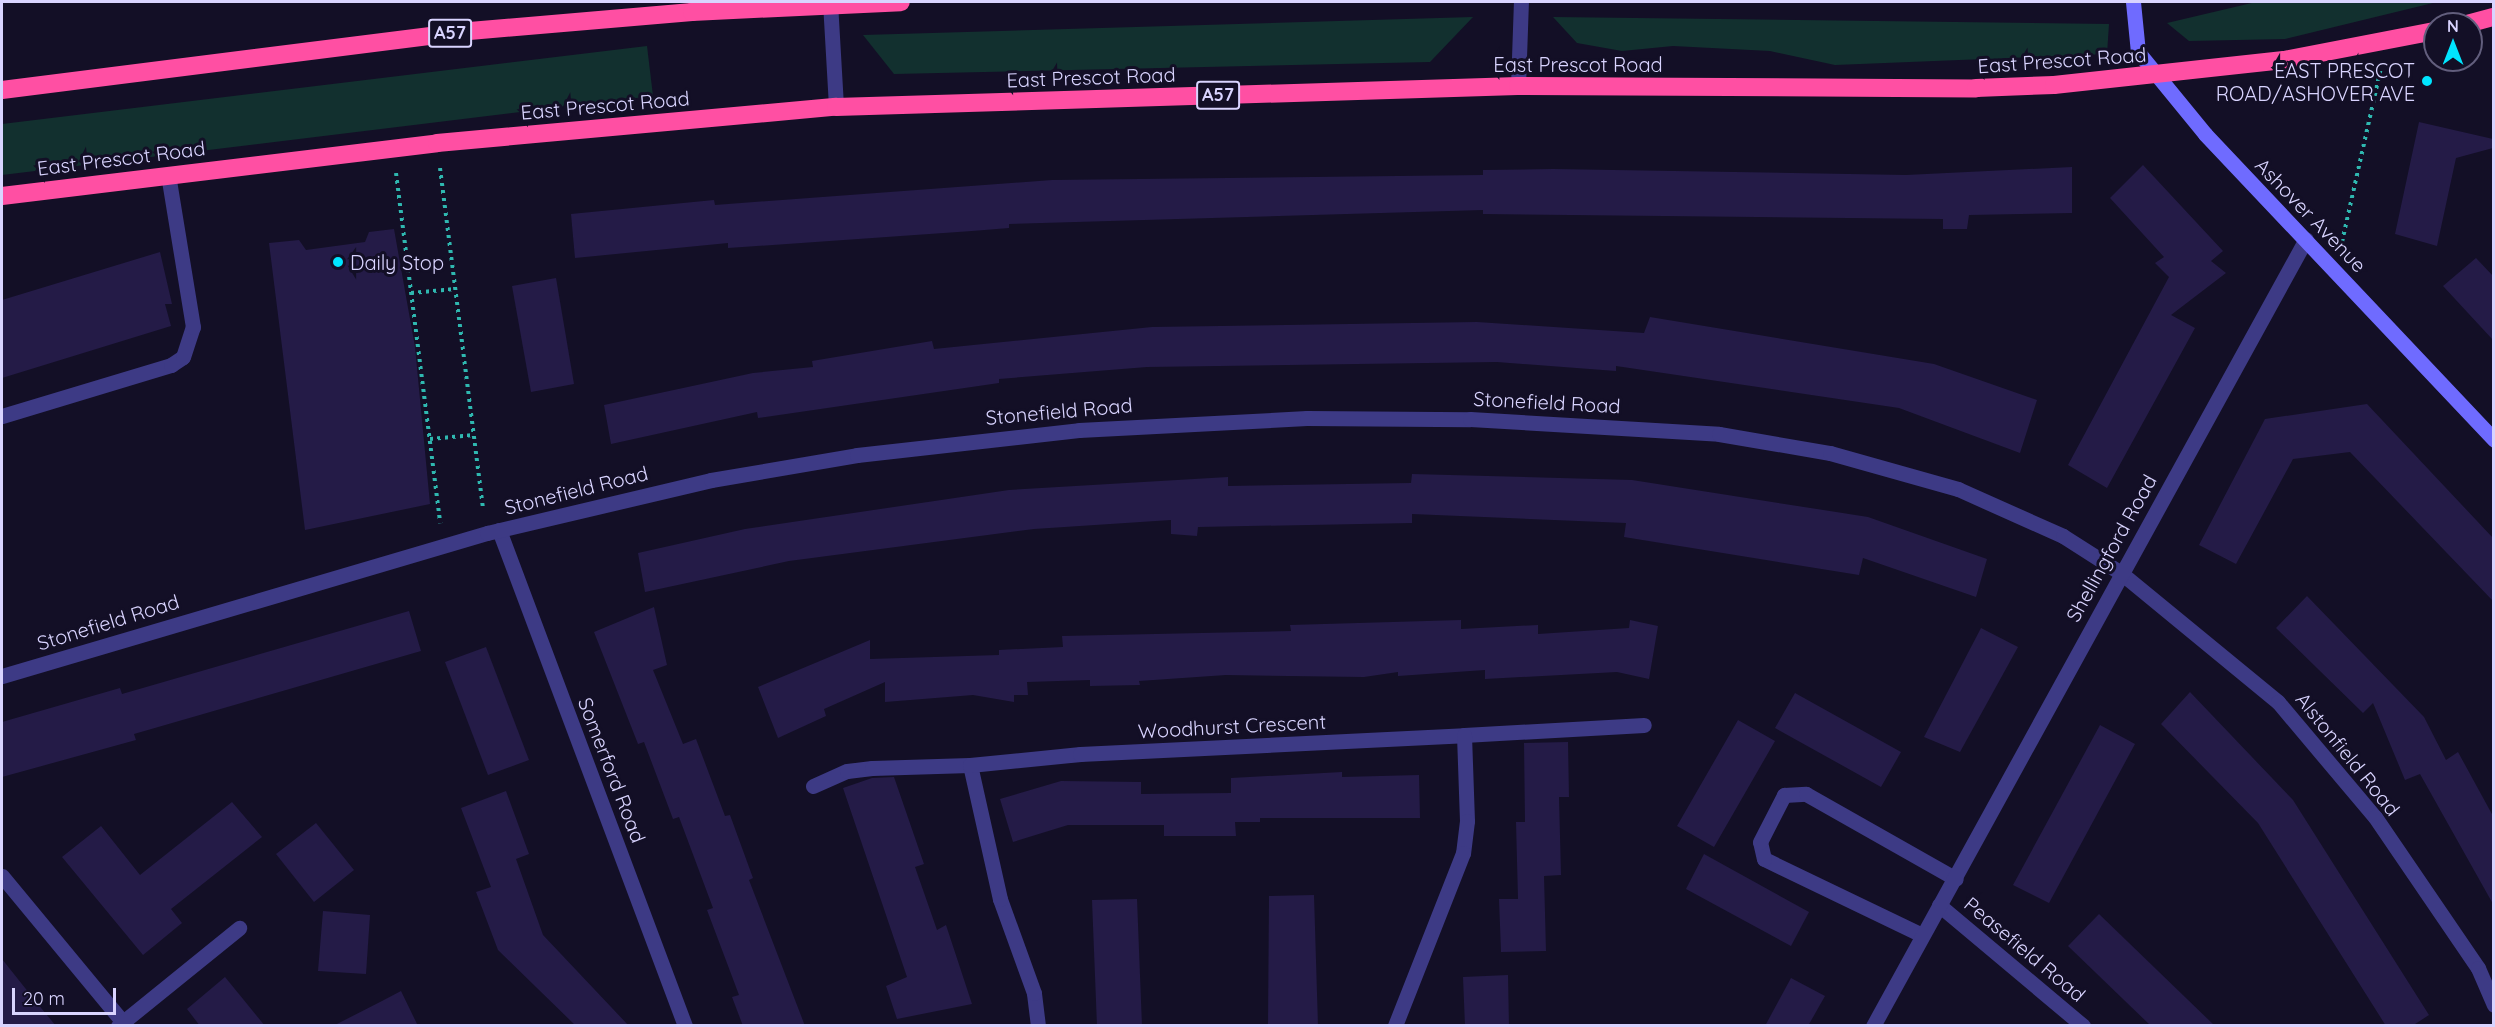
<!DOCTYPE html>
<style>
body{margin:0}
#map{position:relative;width:2495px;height:1027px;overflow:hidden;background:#130f26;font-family:Quicksand,sans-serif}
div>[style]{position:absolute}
.green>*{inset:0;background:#12302f}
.building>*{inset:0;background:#241b47}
.path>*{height:4px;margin-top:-2px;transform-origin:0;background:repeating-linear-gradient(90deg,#2fb8b0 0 3px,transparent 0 7.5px)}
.lane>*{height:15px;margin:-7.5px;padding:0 7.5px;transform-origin:7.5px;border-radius:7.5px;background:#3d3a85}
.street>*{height:15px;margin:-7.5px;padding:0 7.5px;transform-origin:7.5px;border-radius:7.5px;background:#3d3a85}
.secondary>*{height:15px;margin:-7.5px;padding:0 7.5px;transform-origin:7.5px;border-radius:7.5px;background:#6f6bff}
.highway>*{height:18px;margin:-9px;padding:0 9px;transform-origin:9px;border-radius:9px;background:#ff4fa3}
.dots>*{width:16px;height:16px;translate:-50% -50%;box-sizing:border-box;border:3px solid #130f26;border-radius:50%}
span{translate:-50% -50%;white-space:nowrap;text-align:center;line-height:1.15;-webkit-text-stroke:6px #130f26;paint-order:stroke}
.shield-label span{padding:2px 4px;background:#130f26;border:2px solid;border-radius:4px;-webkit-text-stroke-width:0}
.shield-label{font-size:18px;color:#d9d4ff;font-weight:700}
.street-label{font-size:20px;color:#d9d4ff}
.poi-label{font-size:20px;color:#d9d4ff}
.right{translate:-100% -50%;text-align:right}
.left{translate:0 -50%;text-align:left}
.frame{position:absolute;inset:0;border:3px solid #d9d4ff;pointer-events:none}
.north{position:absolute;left:2423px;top:12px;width:60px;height:60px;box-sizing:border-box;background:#130f26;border:2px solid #625e7d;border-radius:50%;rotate:0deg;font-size:16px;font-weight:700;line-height:24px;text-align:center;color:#d9d4ff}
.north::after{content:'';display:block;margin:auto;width:21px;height:27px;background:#00e5ff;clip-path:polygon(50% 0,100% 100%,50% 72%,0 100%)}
.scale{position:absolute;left:12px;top:988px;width:104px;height:27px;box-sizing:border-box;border:3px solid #d9d4ff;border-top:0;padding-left:8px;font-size:18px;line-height:21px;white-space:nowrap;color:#d9d4ff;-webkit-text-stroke:4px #130f26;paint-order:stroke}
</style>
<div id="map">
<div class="green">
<div style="clip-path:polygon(2256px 2px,2437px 2px,2285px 39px,2189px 41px,2167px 23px)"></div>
<div style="clip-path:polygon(1473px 17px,1430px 62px,894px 74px,863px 35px)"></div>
<div style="clip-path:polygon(1553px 17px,2109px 24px,2107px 54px,1835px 65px,1770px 51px,1673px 46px,1622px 51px,1577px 43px)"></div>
<div style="clip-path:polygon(647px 46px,653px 96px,2px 175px,2px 124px)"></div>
</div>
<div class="building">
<div style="clip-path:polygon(2419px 122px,2493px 139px,2493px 148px,2456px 158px,2437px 246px,2395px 234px)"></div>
<div style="clip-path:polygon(2143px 165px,2223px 251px,2211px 261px,2226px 273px,2171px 315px,2195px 328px,2107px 488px,2068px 465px,2169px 277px,2155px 263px,2164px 257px,2110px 198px)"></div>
<div style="clip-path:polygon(2072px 167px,2072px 213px,1969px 215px,1967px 229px,1943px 229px,1943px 219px,1483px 214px,1483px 210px,1009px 224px,1009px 228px,972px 231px,728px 248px,728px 243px,575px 258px,571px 214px,714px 200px,715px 205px,1052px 180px,1483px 175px,1483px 170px,1553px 169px,1906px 175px)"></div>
<div style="clip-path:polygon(394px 229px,415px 347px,430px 504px,305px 530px,269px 243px,299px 240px,306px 250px,365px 242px,369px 232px)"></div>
<div style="clip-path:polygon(160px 252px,172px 304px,165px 304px,171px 326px,2px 378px,2px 300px)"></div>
<div style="clip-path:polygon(2476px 258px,2493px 276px,2493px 340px,2443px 286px)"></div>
<div style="clip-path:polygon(556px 278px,574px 384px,531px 392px,512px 286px)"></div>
<div style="clip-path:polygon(1650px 317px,1934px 364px,2037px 400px,2020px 453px,1899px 408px,1616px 366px,1616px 371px,1497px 362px,1147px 367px,999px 379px,999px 383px,758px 418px,757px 412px,611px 444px,604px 405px,753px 373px,813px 367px,812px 361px,932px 341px,934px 349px,1152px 327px,1477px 322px,1644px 333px)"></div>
<div style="clip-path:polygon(2367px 404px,2493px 538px,2493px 601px,2350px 452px,2293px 459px,2236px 564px,2199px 545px,2265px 419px)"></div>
<div style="clip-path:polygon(1412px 474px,1632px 480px,1868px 517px,1987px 559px,1976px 597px,1863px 558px,1859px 575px,1624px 537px,1626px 523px,1412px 514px,1412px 523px,1198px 527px,1197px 536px,1171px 534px,1171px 520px,1034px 529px,789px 561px,645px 592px,638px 553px,745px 529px,1009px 490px,1228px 477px,1228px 486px,1411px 483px)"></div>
<div style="clip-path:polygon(2307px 596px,2424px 717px,2446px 760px,2458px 752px,2493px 816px,2493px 904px,2420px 774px,2405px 780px,2373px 703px,2363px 713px,2276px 628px)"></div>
<div style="clip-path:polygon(654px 607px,667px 665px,653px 670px,683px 744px,696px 739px,725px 816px,730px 815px,753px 878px,749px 880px,805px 1026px,743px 1026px,732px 997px,739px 995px,707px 910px,713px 908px,679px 817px,673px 819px,644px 742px,638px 744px,594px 632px)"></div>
<div style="clip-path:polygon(409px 611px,421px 651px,134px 734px,136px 740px,2px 777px,2px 722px,120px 688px,122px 694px)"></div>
<div style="clip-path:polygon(1461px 620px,1461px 629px,1538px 625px,1538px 634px,1629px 628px,1630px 620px,1658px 626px,1649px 679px,1617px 672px,1485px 679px,1485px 670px,1398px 676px,1398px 672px,1364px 677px,1226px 675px,1139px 681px,1140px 685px,1090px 686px,1090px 680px,1027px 682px,1028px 695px,1014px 695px,1014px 702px,973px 695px,885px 702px,885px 682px,824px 709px,826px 716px,778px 738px,758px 687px,870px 640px,870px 659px,999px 655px,999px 650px,1063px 647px,1062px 636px,1291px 631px,1290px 625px)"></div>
<div style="clip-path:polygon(1981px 628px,2018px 647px,1960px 752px,1924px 737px)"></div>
<div style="clip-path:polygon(486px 647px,529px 760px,488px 775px,445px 662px)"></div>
<div style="clip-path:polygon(2190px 692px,2293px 800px,2429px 1015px,2412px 1026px,2386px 1026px,2258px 823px,2161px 724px)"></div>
<div style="clip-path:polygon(1795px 693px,1901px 752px,1881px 787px,1775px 728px)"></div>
<div style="clip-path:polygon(1738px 720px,1775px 741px,1714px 847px,1677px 826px)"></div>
<div style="clip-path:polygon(2100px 725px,2135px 744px,2049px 903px,2013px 885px)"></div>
<div style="clip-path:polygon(1568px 742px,1569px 797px,1559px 797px,1561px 875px,1544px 876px,1546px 951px,1501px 952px,1499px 899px,1518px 899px,1516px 822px,1525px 822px,1524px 743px)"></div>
<div style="clip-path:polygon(1342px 772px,1342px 777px,1419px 775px,1420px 818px,1260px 818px,1260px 822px,1235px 822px,1236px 836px,1164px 836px,1164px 825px,1068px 825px,1013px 842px,1000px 799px,1061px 781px,1141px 782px,1141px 794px,1231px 793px,1231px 778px)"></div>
<div style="clip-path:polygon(894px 777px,924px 864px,915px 867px,937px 930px,946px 925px,972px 1004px,897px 1019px,886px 986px,907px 977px,843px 788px,872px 778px)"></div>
<div style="clip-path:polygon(506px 791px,529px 854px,516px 859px,543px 935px,629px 1026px,576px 1026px,498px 950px,476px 892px,491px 887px,461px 808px)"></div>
<div style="clip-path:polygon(232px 802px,262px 837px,171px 909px,182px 923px,143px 955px,62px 857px,101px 826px,140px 875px)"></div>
<div style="clip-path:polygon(316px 823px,354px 870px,314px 902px,276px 854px)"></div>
<div style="clip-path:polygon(1704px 854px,1809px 912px,1791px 946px,1686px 889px)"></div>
<div style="clip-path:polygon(1314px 895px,1318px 1026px,1268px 1026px,1269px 896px)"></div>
<div style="clip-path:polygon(1137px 899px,1142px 1026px,1097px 1026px,1092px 900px)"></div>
<div style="clip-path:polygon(323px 911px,370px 915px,366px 974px,318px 971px)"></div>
<div style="clip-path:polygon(2099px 914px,2215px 1026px,2151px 1026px,2068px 946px)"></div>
<div style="clip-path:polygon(2px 959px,37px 1003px,56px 1026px,2px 1026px)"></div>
<div style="clip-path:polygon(1508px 975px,1509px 1026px,1465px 1026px,1463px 977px)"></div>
<div style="clip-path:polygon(225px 977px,243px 999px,265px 1026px,200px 1026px,187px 1009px)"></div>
<div style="clip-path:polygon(1791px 978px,1825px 996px,1808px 1026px,1765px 1026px)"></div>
<div style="clip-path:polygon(401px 991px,418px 1026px,333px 1026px,382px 1001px)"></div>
</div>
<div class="path">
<div style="left:440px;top:168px;width:343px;rotate:82.8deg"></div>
<div style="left:396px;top:173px;width:353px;rotate:82.8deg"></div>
<div style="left:2342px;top:242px;width:178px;rotate:-77.4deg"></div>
<div style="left:411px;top:293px;width:44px;rotate:-5.2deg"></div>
<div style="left:430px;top:439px;width:44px;rotate:-5.2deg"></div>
</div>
<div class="lane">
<div style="left:2px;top:416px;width:177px;rotate:-16.8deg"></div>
<div style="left:171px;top:365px;width:14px;rotate:-34deg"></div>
<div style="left:183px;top:357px;width:32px;rotate:-72deg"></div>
<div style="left:193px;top:327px;width:154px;rotate:-99.3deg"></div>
<div style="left:1464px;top:735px;width:180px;rotate:-3.2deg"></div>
<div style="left:813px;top:786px;width:37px;rotate:-24deg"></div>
<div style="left:847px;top:771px;width:25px;rotate:-7deg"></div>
<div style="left:872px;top:768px;width:98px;rotate:-1.8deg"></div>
</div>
<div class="street">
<div style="left:830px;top:2px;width:105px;rotate:86.7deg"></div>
<div style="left:1518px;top:86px;width:84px;rotate:-88deg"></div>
<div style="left:499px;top:530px;width:530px;rotate:69.44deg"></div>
<div style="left:2px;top:676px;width:506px;rotate:-16.43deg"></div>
<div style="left:487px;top:533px;width:230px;rotate:-13.3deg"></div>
<div style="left:711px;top:480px;width:148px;rotate:-9.7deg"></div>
<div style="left:857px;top:455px;width:223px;rotate:-6.4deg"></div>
<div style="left:1079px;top:430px;width:228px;rotate:-3deg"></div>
<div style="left:1307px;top:418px;width:163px;rotate:0.4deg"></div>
<div style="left:1470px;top:419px;width:249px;rotate:3.4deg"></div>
<div style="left:1719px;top:434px;width:113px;rotate:9.7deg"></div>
<div style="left:1830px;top:453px;width:133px;rotate:15.7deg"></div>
<div style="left:1958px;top:489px;width:115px;rotate:24.1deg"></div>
<div style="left:2063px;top:536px;width:69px;rotate:32.5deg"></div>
<div style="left:2121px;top:573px;width:203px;rotate:39.4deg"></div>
<div style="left:2278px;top:702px;width:150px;rotate:49.9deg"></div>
<div style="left:2375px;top:817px;width:183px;rotate:55.7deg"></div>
<div style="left:2478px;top:968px;width:40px;rotate:66.6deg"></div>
<div style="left:2px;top:876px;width:195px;rotate:50.4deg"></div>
<div style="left:1939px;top:905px;width:188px;rotate:40deg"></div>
<div style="left:1922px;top:935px;width:175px;rotate:-154.3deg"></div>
<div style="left:1764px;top:859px;width:17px;rotate:-103deg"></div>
<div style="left:1760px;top:842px;width:53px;rotate:-62.9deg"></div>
<div style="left:1784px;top:795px;width:22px;rotate:-3deg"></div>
<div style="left:1806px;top:794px;width:172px;rotate:29.5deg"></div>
<div style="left:118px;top:1026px;width:156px;rotate:-39deg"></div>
<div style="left:1038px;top:1026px;width:33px;rotate:-97deg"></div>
<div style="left:1034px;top:993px;width:100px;rotate:-109.9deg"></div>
<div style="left:1000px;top:899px;width:137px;rotate:-102.6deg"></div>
<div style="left:970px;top:765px;width:111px;rotate:-5.7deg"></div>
<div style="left:1080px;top:754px;width:384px;rotate:-2.8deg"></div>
<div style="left:1464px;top:735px;width:86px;rotate:88deg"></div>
<div style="left:1467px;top:821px;width:32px;rotate:97deg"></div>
<div style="left:1463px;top:853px;width:186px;rotate:111.5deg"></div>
<div style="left:1873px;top:1026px;width:898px;rotate:-61.18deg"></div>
</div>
<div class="secondary">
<div style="left:2133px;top:2px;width:50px;rotate:84.3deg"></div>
<div style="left:2138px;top:52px;width:106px;rotate:50.7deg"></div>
<div style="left:2205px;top:134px;width:421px;rotate:46.6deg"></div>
</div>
<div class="highway">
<div style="left:2467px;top:24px;width:28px;rotate:-15deg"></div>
<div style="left:2px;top:90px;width:460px;rotate:-7.2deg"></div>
<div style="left:458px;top:32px;width:235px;rotate:-4.9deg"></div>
<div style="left:692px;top:12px;width:209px;rotate:-2.7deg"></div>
<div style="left:2px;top:196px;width:438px;rotate:-6.9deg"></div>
<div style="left:437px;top:143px;width:401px;rotate:-5.2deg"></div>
<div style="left:836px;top:107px;width:682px;rotate:-1.76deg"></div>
<div style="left:1518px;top:86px;width:458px;rotate:0.3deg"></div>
<div style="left:1976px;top:88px;width:78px;rotate:-2.2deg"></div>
<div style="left:2054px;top:85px;width:231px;rotate:-6.2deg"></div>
<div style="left:2284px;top:60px;width:154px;rotate:-10.9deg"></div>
</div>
<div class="dots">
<div style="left:2427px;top:81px;background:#00e5ff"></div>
<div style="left:338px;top:262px;background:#00e5ff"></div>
</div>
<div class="shield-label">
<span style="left:450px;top:33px">A57</span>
<span style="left:1218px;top:95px">A57</span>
</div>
<div class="street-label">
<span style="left:2062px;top:60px;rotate:-4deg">East Prescot Road</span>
<span style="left:1578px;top:64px">East Prescot Road</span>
<span style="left:1091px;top:77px;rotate:-2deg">East Prescot Road</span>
<span style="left:605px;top:105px;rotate:-5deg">East Prescot Road</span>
<span style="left:121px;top:158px;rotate:-7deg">East Prescot Road</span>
<span style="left:2311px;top:215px;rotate:46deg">Ashover Avenue</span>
<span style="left:1547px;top:402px;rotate:3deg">Stonefield Road</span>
<span style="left:1059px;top:411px;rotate:-5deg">Stonefield Road</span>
<span style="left:576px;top:490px;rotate:-14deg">Stonefield Road</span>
<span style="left:2111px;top:548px;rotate:-61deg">Shellingford Road</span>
<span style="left:108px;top:622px;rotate:-17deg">Stonefield Road</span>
<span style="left:1232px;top:726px;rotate:-3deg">Woodhurst Crescent</span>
<span style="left:2348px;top:754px;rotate:51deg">Alstonfield Road</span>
<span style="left:612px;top:770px;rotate:69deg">Somerford Road</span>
<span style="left:2025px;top:949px;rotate:40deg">Peasefield Road</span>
</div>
<div class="poi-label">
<span class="right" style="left:2415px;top:82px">EAST PRESCOT<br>ROAD/ASHOVER AVE</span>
<span class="left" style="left:350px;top:262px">Daily Stop</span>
</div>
<div class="frame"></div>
<div class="north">N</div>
<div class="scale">20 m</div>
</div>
